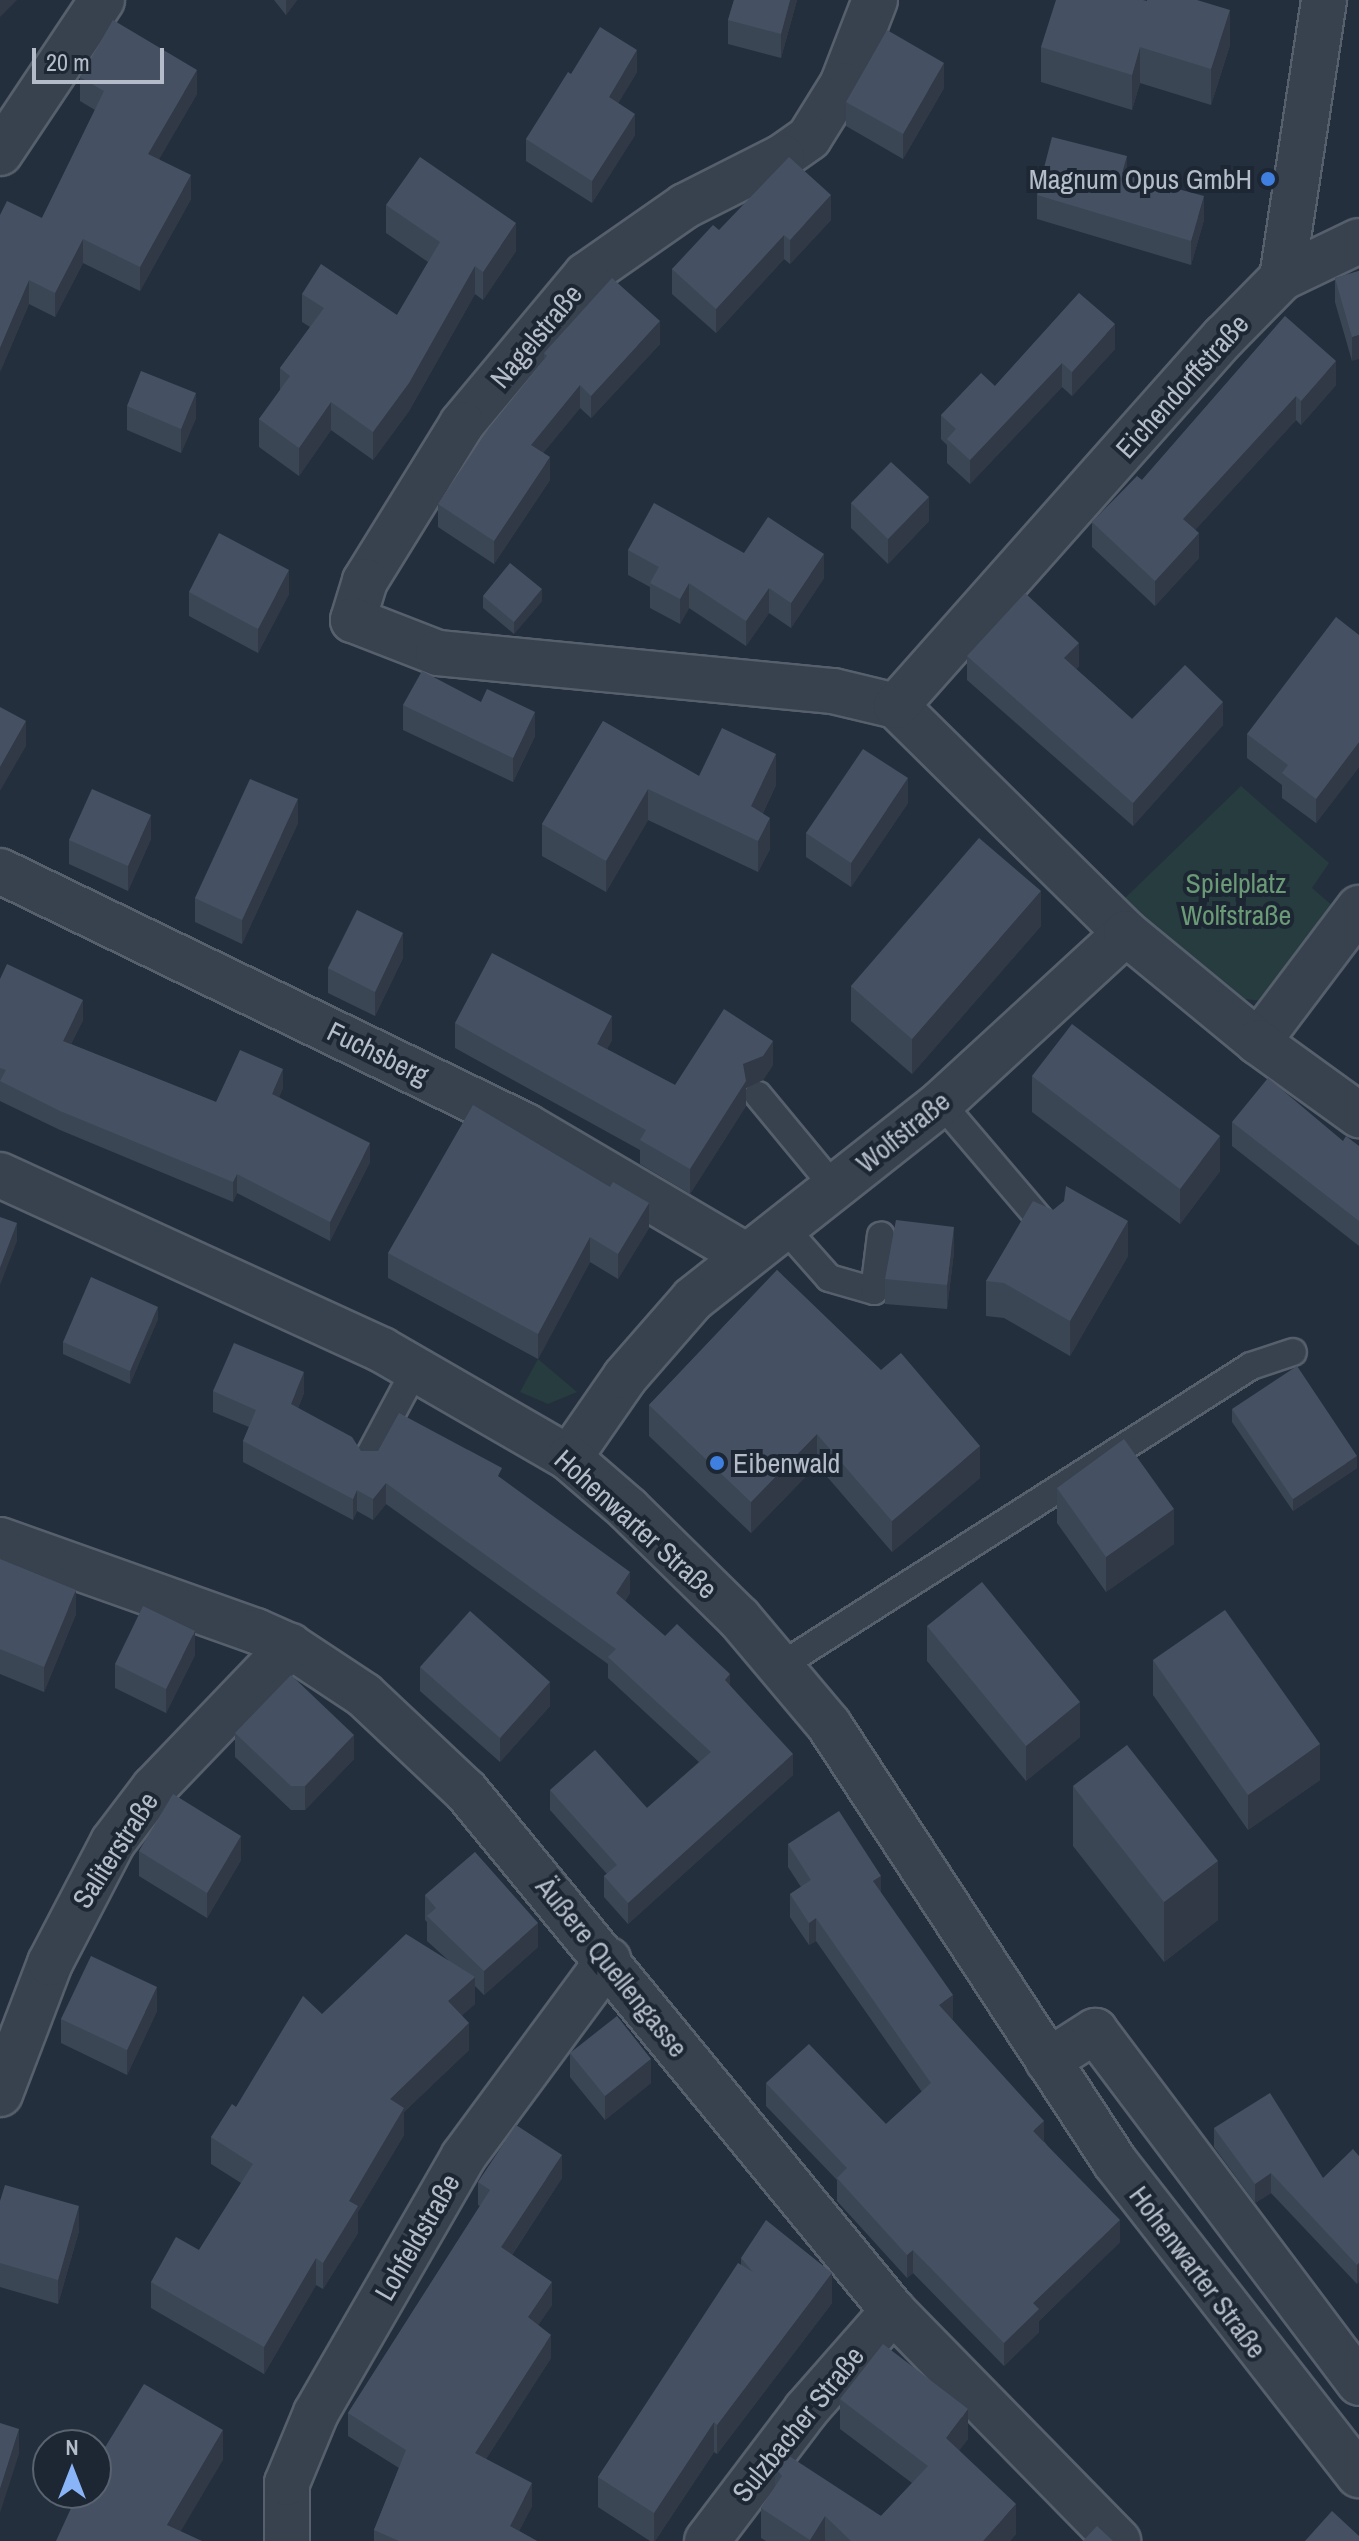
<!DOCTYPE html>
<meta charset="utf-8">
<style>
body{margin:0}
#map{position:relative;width:1359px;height:2541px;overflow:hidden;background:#242f3e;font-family:"Archivo Narrow",sans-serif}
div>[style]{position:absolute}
.green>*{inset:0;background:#263c3f}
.roads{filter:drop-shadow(2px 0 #565f6c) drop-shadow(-2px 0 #565f6c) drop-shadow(0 2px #565f6c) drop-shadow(0 -2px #565f6c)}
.service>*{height:26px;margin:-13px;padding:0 13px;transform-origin:13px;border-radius:13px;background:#38414e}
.minor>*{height:44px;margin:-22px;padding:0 22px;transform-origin:22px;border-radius:22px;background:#38414e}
.tertiary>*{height:44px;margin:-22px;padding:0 22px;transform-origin:22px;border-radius:22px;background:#38414e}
.wall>*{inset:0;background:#3b4654}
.shaded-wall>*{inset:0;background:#303945}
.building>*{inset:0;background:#455162}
.dots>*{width:22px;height:22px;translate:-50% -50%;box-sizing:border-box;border:4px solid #1d2633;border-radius:50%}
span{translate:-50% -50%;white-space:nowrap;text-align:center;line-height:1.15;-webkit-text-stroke:8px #1d2633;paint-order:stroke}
.poi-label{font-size:28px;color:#b4bcc9}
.right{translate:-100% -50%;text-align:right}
.left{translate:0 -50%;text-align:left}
.street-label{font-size:28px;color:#b4bcc9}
.park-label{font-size:28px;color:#6b9a76}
.north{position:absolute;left:32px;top:2429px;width:80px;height:80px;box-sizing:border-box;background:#1d2633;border:2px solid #59626f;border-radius:50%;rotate:0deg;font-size:22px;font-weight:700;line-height:32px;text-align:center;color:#b4bcc9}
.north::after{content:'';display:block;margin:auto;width:28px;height:36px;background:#8ab4f8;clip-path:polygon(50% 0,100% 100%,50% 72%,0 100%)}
.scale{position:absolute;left:32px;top:48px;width:132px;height:36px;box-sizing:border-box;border:4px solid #b4bcc9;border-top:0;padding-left:10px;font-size:24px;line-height:28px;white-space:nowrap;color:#b4bcc9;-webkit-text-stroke:6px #1d2633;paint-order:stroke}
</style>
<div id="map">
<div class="green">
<div style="clip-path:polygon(1241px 786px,1329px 863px,1312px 888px,1349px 920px,1263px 1001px,1225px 997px,1123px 900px)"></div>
<div style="clip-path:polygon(538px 1359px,577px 1392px,548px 1404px,520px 1392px)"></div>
</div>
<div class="roads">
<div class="service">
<div style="left:758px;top:1095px;width:119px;rotate:50.4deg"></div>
<div style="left:941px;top:1103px;width:167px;rotate:49.6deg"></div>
<div style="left:783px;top:1226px;width:69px;rotate:48.5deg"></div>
<div style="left:829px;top:1278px;width:47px;rotate:16.1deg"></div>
<div style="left:874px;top:1291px;width:56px;rotate:-82.9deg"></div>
<div style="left:368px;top:1458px;width:102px;rotate:-61.9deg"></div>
<div style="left:782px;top:1665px;width:556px;rotate:-32.52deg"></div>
<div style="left:1251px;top:1366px;width:44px;rotate:-18.4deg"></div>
</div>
<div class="minor">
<div style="left:875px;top:0;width:91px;rotate:111.2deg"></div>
<div style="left:842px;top:85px;width:62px;rotate:121.9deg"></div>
<div style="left:809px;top:138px;width:33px;rotate:145deg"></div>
<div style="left:782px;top:157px;width:109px;rotate:153.2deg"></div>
<div style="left:685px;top:206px;width:121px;rotate:145.1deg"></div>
<div style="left:586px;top:275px;width:194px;rotate:129.8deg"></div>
<div style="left:462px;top:424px;width:185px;rotate:121.7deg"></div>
<div style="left:365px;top:581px;width:41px;rotate:107.1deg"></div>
<div style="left:353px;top:620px;width:91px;rotate:21.2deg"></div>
<div style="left:438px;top:653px;width:397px;rotate:5.5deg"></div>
<div style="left:833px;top:691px;width:65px;rotate:13.4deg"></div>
<div style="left:0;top:153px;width:184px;rotate:-56.3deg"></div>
<div style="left:1282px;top:278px;width:85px;rotate:-25.7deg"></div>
<div style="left:0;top:871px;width:585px;rotate:25.86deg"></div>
<div style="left:526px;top:1126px;width:254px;rotate:30.5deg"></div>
<div style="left:1126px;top:933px;width:323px;rotate:-135.4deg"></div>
<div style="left:896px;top:706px;width:494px;rotate:-48.4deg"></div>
<div style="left:1224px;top:337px;width:83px;rotate:-45.5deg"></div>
<div style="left:1282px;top:278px;width:281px;rotate:-81.4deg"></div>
<div style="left:1258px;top:1042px;width:168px;rotate:-53deg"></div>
<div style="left:569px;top:1458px;width:98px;rotate:-55.3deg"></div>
<div style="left:625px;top:1377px;width:103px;rotate:-48.9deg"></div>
<div style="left:693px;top:1299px;width:316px;rotate:-38.3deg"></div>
<div style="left:941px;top:1103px;width:251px;rotate:-42.6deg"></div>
<div style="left:1126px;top:933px;width:171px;rotate:39.5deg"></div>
<div style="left:1258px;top:1042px;width:125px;rotate:35.9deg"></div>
<div style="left:0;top:1540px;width:272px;rotate:19.6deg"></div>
<div style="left:256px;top:1631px;width:37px;rotate:24deg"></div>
<div style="left:290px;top:1646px;width:89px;rotate:33.5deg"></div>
<div style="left:364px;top:1695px;width:140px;rotate:43.3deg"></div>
<div style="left:466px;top:1791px;width:673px;rotate:50.61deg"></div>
<div style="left:893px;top:2311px;width:322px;rotate:45.6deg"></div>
<div style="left:1048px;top:2061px;width:56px;rotate:-32.6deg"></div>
<div style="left:1095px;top:2031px;width:440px;rotate:53.1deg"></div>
<div style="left:0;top:2094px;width:140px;rotate:-69.1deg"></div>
<div style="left:50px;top:1963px;width:136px;rotate:-62.5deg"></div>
<div style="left:113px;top:1842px;width:68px;rotate:-52.8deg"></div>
<div style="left:154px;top:1788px;width:197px;rotate:-46.2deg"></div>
<div style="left:287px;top:2541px;width:58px;rotate:-90deg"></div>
<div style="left:287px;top:2483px;width:76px;rotate:-67.5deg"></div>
<div style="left:316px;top:2413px;width:295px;rotate:-60.1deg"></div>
<div style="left:463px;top:2157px;width:245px;rotate:-53.6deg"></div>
<div style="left:707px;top:2541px;width:164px;rotate:-52.9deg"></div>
<div style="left:806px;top:2410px;width:132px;rotate:-48.7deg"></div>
</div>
<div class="tertiary">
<div style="left:0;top:1175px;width:420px;rotate:24.6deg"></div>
<div style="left:382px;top:1350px;width:216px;rotate:30deg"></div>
<div style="left:569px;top:1458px;width:78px;rotate:40.8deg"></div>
<div style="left:628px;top:1509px;width:156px;rotate:44.5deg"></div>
<div style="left:739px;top:1618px;width:140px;rotate:49.9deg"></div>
<div style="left:829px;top:1725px;width:522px;rotate:56.8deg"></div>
<div style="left:1115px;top:2162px;width:397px;rotate:52.1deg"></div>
</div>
</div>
<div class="wall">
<div style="clip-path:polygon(274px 0,297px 0,286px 15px)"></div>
<div style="clip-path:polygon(734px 0,797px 0,781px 58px,728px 44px,728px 20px)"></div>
<div style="clip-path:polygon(1230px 45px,1211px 105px,1140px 83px,1132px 110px,1041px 82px,1041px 47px)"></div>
<div style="clip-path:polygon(637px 72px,618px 103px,635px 135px,592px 203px,526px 161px,526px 139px,571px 74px)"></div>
<div style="clip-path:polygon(80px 77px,197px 94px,159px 159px,191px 199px,140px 291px,83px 263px,55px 317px,29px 304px,0 372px,42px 218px,95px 110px,80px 101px)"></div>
<div style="clip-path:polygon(944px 88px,903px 159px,846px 126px,846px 102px)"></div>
<div style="clip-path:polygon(1127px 175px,1204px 220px,1191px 265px,1037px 219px,1037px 195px)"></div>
<div style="clip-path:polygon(386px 205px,516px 251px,483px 300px,475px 294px,409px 411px,373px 460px,331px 430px,299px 476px,259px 447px,259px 419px,280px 391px,280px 368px,310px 327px,302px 322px,302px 294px,397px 315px,428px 262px,386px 233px)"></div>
<div style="clip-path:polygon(831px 220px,790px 264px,784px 259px,716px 333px,672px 294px,672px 269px,719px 230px)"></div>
<div style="clip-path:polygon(1359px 271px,1352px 361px,1335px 302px,1335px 278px)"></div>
<div style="clip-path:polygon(1079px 293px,1115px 349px,1072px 396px,1062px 387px,970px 484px,947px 463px,947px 445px,941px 439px,941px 415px,995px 386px)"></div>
<div style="clip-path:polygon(1285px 316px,1336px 385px,1301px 425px,1296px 420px,1195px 530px,1199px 558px,1155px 606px,1092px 547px,1092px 522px,1142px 480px)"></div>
<div style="clip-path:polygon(660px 344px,591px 418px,580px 408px,543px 453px,550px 480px,494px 564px,438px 527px,438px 504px,544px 360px,544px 353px)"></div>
<div style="clip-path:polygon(127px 406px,196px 418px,181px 453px,127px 430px)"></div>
<div style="clip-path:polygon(851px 503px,929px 521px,888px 564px,851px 528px)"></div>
<div style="clip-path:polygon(628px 550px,744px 553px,824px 578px,791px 628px,769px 613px,746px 646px,689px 608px,680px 624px,650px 608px,650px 587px,628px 575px)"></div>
<div style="clip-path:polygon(189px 592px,289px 594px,258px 653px,189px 616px)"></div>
<div style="clip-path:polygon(483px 596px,542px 601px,514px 634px,483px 608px)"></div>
<div style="clip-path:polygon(1359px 635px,1359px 767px,1316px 823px,1282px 798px,1282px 785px,1247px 758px,1247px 734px)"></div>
<div style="clip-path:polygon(967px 656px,1079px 666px,1076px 669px,1132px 719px,1223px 725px,1133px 826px,967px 680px)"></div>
<div style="clip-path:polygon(403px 705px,535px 736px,513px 782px,403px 730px)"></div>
<div style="clip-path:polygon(603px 721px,699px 776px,776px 785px,763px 813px,770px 849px,758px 872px,648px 820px,606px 892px,542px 856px,542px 824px)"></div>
<div style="clip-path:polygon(908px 803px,851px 887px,806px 857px,806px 833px)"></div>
<div style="clip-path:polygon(298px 823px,242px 944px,195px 922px,195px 898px)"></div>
<div style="clip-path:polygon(151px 839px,128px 891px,69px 864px,69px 840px)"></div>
<div style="clip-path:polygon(1041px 926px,912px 1074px,851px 1021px,851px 986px)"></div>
<div style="clip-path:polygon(403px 958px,375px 1016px,328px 993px,328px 968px)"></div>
<div style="clip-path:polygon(0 979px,83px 1020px,71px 1044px,216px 1102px,283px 1088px,279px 1097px,370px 1162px,330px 1241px,237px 1193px,233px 1202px,60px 1130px,0 1101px)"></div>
<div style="clip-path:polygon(455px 1023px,612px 1040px,607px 1049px,675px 1085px,773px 1065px,763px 1080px,746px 1088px,746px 1106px,690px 1194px,640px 1164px,640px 1150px,455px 1048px)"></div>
<div style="clip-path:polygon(1032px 1076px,1220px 1171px,1180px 1224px,1032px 1112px)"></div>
<div style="clip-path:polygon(1232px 1122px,1343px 1141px,1359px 1146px,1359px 1246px,1232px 1146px)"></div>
<div style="clip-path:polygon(610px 1187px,649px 1228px,618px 1279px,590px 1262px,538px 1359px,388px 1278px,388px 1253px)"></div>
<div style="clip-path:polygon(1053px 1210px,1128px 1256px,1070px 1356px,1004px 1318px,986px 1316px,986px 1281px)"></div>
<div style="clip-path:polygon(954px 1252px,947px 1309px,885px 1304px,885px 1279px)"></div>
<div style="clip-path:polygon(777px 1270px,980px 1478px,892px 1552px,817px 1465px,751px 1533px,649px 1436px,649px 1405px)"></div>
<div style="clip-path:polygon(158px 1319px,130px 1384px,63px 1354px,63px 1342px)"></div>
<div style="clip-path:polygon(213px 1391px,304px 1393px,298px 1408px,361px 1451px,502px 1480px,630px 1593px,625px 1601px,665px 1636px,730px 1686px,793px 1775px,628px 1924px,604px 1897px,604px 1876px,607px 1874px,550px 1810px,550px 1790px,647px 1808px,699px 1762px,608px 1678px,608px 1664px,386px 1504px,373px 1520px,357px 1511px,353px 1520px,243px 1462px,243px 1441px,249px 1427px,213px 1412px)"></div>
<div style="clip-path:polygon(1232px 1409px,1357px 1468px,1293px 1511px,1232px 1422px)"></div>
<div style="clip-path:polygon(1057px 1488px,1174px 1544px,1106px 1592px,1057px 1523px)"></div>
<div style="clip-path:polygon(0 1559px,76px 1614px,44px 1692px,0 1674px)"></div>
<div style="clip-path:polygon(927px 1626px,1080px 1737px,1026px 1781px,927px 1661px)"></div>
<div style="clip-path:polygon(195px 1655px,166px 1713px,115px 1688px,115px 1664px)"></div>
<div style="clip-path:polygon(1153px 1660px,1320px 1780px,1248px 1830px,1153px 1695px)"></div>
<div style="clip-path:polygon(420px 1667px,550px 1706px,500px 1762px,420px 1691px)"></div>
<div style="clip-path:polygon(235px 1733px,354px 1759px,305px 1810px,291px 1810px,235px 1757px)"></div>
<div style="clip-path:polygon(1073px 1786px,1218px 1920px,1164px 1962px,1073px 1846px)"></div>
<div style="clip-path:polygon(788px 1844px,881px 1893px,953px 2018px,952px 2019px,1120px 2242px,1039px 2321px,1039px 2332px,1004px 2366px,913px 2273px,907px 2278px,837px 2201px,837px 2180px,766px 2106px,766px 2083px,886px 2124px,922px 2092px,816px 1941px,809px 1945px,790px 1917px,790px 1894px,801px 1887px,788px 1867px)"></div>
<div style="clip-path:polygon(139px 1851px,241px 1860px,207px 1918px,139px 1876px)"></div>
<div style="clip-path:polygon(425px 1895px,538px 1947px,484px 1995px,475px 1986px,475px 2004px,462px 2015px,469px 2050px,404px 2112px,404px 2135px,358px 2212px,358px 2233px,323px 2289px,316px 2285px,264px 2374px,151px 2308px,151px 2282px,199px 2250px,241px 2183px,211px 2164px,211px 2137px,236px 2107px,322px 2014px,448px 1960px,427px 1941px,427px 1922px,425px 1920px)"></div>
<div style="clip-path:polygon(157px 2011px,127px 2075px,61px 2043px,61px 2019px)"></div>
<div style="clip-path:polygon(570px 2053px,651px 2083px,605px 2120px,570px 2077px)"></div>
<div style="clip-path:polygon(1214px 2128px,1323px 2178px,1359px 2156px,1357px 2284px,1271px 2193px,1255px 2203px,1214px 2147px)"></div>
<div style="clip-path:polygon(562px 2178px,512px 2255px,552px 2305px,538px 2325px,551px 2358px,486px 2459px,532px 2506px,519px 2531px,537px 2541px,374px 2541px,374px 2530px,399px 2468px,348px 2436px,348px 2413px,480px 2206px,478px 2205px,478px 2182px)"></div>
<div style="clip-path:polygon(0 2201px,79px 2231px,58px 2304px,0 2287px)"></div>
<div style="clip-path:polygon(741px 2258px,832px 2303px,717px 2454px,714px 2452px,655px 2541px,650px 2541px,598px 2507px,598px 2477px,741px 2265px)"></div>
<div style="clip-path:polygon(840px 2399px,968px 2439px,959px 2450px,1016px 2534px,1010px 2541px,766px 2541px,761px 2538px,761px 2508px,775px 2487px,775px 2468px,881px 2516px,912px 2483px,840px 2429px)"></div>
</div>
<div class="shaded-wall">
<div style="clip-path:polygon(0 0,17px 0,0 17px)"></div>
<div style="clip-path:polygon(286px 0,297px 0,286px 15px)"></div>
<div style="clip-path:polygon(790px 0,797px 0,781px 58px,781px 34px)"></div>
<div style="clip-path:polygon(1230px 10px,1230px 45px,1211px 105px,1211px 69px)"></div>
<div style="clip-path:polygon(1140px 47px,1140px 83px,1132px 110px,1132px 75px)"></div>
<div style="clip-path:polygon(637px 50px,637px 72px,609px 119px,609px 97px)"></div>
<div style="clip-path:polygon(944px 63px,944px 88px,903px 159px,903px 134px)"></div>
<div style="clip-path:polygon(197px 70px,197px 94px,148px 178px,148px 154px)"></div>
<div style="clip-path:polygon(635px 114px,635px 135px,592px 203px,592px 181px)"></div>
<div style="clip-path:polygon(1127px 156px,1127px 181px,1122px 174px)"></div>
<div style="clip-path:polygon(191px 175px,191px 199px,140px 291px,140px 267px)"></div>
<div style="clip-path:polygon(831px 195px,831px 220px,790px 264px,790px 240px)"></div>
<div style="clip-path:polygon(1204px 196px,1204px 220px,1191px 265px,1191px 241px)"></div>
<div style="clip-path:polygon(516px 223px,516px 251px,483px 300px,483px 272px)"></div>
<div style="clip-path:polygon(784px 235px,784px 259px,716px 333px,716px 309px)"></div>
<div style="clip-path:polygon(83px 239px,83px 263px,55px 317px,55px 293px)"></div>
<div style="clip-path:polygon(475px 266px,475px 294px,409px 411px,373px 460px,373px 432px)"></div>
<div style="clip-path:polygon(29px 280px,29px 304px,0 372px,0 348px)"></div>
<div style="clip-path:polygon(660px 321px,660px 344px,591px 418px,591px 396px)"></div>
<div style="clip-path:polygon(1115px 324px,1115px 349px,1072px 396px,1072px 372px)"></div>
<div style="clip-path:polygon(1359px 335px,1359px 359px,1352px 361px,1352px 337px)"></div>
<div style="clip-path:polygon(1336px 361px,1336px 385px,1301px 425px,1301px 401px)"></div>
<div style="clip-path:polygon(1062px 363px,1062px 387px,970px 484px,970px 460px)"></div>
<div style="clip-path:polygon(580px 385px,580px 408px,531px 468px,531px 445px)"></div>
<div style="clip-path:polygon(196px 393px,196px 418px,181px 453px,181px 429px)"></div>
<div style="clip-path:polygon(1296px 396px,1296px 420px,1183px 543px,1183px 519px)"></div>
<div style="clip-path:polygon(331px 402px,331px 430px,299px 476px,299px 448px)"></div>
<div style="clip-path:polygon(550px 457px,550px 480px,494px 564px,494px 541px)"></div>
<div style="clip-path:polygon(929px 497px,929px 521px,888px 564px,888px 539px)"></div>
<div style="clip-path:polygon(1199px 533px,1199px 558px,1155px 606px,1155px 581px)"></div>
<div style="clip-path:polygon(824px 554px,824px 578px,791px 628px,791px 603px)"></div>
<div style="clip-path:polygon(289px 570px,289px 594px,258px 653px,258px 629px)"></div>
<div style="clip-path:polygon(689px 583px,689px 608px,680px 624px,680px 599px)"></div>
<div style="clip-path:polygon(769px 588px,769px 613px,746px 646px,746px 621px)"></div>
<div style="clip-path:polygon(542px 589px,542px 601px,514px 634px,514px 622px)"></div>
<div style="clip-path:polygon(1079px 643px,1079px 666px,1064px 682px,1064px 658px)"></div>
<div style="clip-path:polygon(1223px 702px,1223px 725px,1133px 826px,1133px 803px)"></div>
<div style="clip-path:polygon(535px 712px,535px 736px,513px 782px,513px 758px)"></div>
<div style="clip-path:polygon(26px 721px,26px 746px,0 791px,0 767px)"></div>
<div style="clip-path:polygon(1359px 742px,1359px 767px,1316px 823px,1316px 799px)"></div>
<div style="clip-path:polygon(776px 754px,776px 785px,751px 838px,751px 806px)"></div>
<div style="clip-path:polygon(908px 778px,908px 803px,851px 887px,851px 863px)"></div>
<div style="clip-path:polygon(648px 789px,648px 820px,606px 892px,606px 861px)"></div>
<div style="clip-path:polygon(298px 799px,298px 823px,242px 944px,242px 920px)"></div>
<div style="clip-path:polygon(151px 815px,151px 839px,128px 891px,128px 866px)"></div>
<div style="clip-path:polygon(770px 818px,770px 849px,758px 872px,758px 841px)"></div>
<div style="clip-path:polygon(1041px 891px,1041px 926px,912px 1074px,912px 1039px)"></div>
<div style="clip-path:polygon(403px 933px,403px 958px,375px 1016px,375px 992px)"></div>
<div style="clip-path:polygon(83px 1000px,83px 1020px,63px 1060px,63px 1041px)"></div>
<div style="clip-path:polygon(612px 1016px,612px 1040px,597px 1068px,597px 1044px)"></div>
<div style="clip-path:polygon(773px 1041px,773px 1065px,763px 1080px,746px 1088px,746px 1106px,690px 1194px,690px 1169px,743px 1064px)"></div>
<div style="clip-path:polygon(283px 1069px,283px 1088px,272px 1113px,272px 1094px)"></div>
<div style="clip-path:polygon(1220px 1136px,1220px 1171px,1180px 1224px,1180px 1189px)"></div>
<div style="clip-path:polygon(370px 1143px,370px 1162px,330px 1241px,330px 1222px)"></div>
<div style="clip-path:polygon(237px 1174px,237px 1193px,233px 1202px,233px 1182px)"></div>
<div style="clip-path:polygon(649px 1203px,649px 1228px,618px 1279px,618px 1254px)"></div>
<div style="clip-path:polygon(1128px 1221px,1128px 1256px,1070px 1356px,1070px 1321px)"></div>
<div style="clip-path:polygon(17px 1223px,17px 1241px,0 1285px,0 1268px)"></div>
<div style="clip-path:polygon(954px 1227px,954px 1252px,947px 1309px,947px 1285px)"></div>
<div style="clip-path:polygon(590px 1237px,590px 1262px,538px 1359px,538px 1334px)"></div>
<div style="clip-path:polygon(158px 1307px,158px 1319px,130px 1384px,130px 1371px)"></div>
<div style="clip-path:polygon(304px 1372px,304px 1393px,291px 1425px,291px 1404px)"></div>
<div style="clip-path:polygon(817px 1434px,817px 1465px,751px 1533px,751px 1502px)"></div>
<div style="clip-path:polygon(980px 1446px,980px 1478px,892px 1552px,892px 1521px)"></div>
<div style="clip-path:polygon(1357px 1456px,1357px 1468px,1293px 1511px,1293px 1499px)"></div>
<div style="clip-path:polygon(386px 1483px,386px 1504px,373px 1520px,373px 1499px)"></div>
<div style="clip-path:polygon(357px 1490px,357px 1511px,353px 1520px,353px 1499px)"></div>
<div style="clip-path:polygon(1174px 1509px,1174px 1544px,1106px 1592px,1106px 1557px)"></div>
<div style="clip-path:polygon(630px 1572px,630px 1593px,616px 1614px,616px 1593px)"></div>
<div style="clip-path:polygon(76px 1590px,76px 1614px,44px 1692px,44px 1667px)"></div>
<div style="clip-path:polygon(195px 1631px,195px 1655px,166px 1713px,166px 1689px)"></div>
<div style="clip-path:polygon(730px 1674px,730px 1695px,725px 1680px)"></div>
<div style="clip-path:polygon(550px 1682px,550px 1706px,500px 1762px,500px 1738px)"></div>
<div style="clip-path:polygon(1080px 1702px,1080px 1737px,1026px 1781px,1026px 1746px)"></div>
<div style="clip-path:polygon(354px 1735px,354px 1759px,305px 1810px,305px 1786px)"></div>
<div style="clip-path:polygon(1320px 1744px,1320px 1780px,1248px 1830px,1248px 1795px)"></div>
<div style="clip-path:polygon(793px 1754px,793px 1775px,628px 1924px,628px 1903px)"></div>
<div style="clip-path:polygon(241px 1836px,241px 1860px,207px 1918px,207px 1893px)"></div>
<div style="clip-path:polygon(1218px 1861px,1218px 1920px,1164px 1962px,1164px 1902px)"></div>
<div style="clip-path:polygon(881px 1876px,881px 1898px,873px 1881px)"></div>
<div style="clip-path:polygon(816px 1918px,816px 1941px,809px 1945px,809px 1923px)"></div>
<div style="clip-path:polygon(538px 1923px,538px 1947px,484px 1995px,484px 1971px)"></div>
<div style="clip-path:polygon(475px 1977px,475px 2004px,448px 2028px,448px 2001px)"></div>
<div style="clip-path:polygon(157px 1987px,157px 2011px,127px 2075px,127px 2050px)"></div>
<div style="clip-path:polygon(953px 1995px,953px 2018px,939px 2028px,939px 2005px)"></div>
<div style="clip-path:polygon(469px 2023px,469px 2050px,404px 2112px,404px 2135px,358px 2212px,358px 2233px,323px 2289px,323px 2263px,390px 2099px)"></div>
<div style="clip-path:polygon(651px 2059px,651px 2083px,605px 2120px,605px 2096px)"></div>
<div style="clip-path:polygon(1044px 2121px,1044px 2143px,1033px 2131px)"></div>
<div style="clip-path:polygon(562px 2155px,562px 2178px,501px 2271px,501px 2247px)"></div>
<div style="clip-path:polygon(1271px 2173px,1271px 2193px,1255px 2203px,1255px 2184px)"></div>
<div style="clip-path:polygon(79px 2206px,79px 2231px,58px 2304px,58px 2280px)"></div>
<div style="clip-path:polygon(1120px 2220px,1120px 2242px,1039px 2321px,1039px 2332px,1004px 2366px,1004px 2343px,1033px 2303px)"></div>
<div style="clip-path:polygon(913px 2250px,913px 2273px,907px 2278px,907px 2255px)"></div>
<div style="clip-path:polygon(316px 2258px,316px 2285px,264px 2374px,264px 2347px)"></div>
<div style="clip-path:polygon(1359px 2263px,1359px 2282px,1357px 2284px,1357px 2265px)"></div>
<div style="clip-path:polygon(832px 2273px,832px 2303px,717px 2454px,717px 2425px)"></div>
<div style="clip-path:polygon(552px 2282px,552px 2305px,528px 2340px,528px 2317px)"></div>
<div style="clip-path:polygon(551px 2335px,551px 2358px,475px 2476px,475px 2453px)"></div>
<div style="clip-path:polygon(968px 2409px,968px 2439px,946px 2468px,946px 2438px)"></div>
<div style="clip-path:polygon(714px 2422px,714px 2452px,655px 2541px,654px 2541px,654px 2513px)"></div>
<div style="clip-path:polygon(19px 2429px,19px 2454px,0 2513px,0 2489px)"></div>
<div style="clip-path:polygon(223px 2430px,223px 2460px,175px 2541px,167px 2525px)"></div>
<div style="clip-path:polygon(532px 2483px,532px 2506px,514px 2541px,510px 2526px)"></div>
<div style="clip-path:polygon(1016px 2504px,1016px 2534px,1010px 2541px,983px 2541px)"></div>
<div style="clip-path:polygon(825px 2516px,825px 2541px,810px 2541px,810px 2540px)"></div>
</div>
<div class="building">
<div style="clip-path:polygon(734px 0,790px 0,781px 34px,728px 20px)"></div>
<div style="clip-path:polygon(1056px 0,1143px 0,1147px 1px,1147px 0,1197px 0,1230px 10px,1211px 69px,1140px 47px,1132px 75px,1041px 47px)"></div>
<div style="clip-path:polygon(113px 20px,197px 70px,148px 154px,191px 175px,140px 267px,83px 239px,55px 293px,29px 280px,0 348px,0 215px,7px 201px,42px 218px,104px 91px,80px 77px)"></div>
<div style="clip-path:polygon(600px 27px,637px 50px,609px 97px,635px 114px,592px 181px,526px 139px,568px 72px,571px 74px)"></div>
<div style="clip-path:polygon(887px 30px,944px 63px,903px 134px,846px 102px)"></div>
<div style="clip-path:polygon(1052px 137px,1127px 156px,1122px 174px,1204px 196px,1191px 241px,1037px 195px)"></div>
<div style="clip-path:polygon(420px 157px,516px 223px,483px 272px,475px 266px,409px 383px,373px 432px,331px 402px,299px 448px,259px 419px,290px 376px,280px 368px,324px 308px,302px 294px,321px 264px,397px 315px,440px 242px,386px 205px)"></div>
<div style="clip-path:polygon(789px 157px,831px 195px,790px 240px,784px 235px,716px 309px,672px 269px,713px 225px,719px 230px)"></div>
<div style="clip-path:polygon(1359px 271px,1359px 335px,1352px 337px,1335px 278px)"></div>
<div style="clip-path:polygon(612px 278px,660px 321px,591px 396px,580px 385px,531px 445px,550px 457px,494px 541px,438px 504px,489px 428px,547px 356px,544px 353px)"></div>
<div style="clip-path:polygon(1079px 293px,1115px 324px,1072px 372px,1062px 363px,970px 460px,947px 439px,956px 429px,941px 415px,981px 373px,995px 386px)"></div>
<div style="clip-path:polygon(1285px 316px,1336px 361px,1301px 401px,1296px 396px,1183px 519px,1199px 533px,1155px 581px,1092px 522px,1137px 476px,1142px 480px)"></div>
<div style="clip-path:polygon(141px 371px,196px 393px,181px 429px,127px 406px)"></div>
<div style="clip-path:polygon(891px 462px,929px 497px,888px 539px,851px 503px)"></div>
<div style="clip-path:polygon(654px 503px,744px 553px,768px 517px,824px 554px,791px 603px,769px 588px,746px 621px,689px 583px,680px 599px,650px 583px,659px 567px,628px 550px)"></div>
<div style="clip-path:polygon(219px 533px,289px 570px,258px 629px,189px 592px)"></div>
<div style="clip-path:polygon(510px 563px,542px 589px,514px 622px,483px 596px)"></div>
<div style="clip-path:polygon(1025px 593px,1079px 643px,1064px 658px,1132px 719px,1185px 665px,1223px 702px,1133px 803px,967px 656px)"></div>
<div style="clip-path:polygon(1336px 617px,1359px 635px,1359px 742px,1316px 799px,1282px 773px,1288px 765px,1247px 734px)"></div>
<div style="clip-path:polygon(422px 671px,481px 702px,487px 689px,535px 712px,513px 758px,403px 705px)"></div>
<div style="clip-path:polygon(0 707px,26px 721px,0 767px)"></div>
<div style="clip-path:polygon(603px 721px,699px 776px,722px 728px,776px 754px,751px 806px,770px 818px,758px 841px,648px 789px,606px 861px,542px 824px)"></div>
<div style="clip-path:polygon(863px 749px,908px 778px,851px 863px,806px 833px)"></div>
<div style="clip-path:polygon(250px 779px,298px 799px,242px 920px,195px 898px)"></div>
<div style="clip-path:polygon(92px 789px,151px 815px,128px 866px,69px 840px)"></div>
<div style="clip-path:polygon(979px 838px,1041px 891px,912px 1039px,851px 986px)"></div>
<div style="clip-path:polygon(357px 910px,403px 933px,375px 992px,328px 968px)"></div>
<div style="clip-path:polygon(492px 953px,612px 1016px,597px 1044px,675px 1085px,724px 1009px,773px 1041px,763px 1056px,743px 1064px,746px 1081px,690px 1169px,640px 1140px,646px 1130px,455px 1023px)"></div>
<div style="clip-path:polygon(7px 964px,83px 1000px,63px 1041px,216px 1102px,240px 1050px,283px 1069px,272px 1094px,370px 1143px,330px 1222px,237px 1174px,233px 1182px,60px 1111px,0 1081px,6px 1070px,0 1068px,0 979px)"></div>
<div style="clip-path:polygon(1072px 1024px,1220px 1136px,1180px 1189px,1032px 1076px)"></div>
<div style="clip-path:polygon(1268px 1078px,1343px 1141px,1346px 1136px,1359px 1146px,1359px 1221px,1232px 1122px)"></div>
<div style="clip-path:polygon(473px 1105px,610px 1187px,613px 1182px,649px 1203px,618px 1254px,590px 1237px,538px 1334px,388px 1253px)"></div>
<div style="clip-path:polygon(1066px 1186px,1128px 1221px,1070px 1321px,1004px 1283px,986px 1281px,1033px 1201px,1053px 1210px,1064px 1201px)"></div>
<div style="clip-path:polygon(0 1217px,17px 1223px,0 1268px)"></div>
<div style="clip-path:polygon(896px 1220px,954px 1227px,947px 1285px,885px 1279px)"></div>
<div style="clip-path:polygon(777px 1270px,881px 1370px,901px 1353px,980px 1446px,892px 1521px,817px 1434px,751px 1502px,649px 1405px)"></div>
<div style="clip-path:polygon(91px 1277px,158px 1307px,130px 1371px,63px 1342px)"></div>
<div style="clip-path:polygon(234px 1343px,304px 1372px,291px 1404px,352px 1437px,361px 1451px,378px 1451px,399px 1413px,502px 1468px,498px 1476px,630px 1572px,616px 1593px,665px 1636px,677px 1624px,730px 1674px,725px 1680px,793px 1754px,628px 1903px,604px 1876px,617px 1865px,550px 1790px,595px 1750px,647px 1808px,711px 1752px,608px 1657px,616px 1649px,386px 1483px,373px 1499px,357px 1490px,353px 1499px,243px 1441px,256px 1410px,213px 1391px)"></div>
<div style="clip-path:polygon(1297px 1366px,1357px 1456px,1293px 1499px,1232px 1409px)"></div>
<div style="clip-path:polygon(1124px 1439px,1174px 1509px,1106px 1557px,1057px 1488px)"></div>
<div style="clip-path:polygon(0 1559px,76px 1590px,44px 1667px,0 1649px)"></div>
<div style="clip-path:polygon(982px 1582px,1080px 1702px,1026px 1746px,927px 1626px)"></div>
<div style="clip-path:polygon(143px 1606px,195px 1631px,166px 1689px,115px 1664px)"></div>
<div style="clip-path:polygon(1225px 1610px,1320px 1744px,1248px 1795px,1153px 1660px)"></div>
<div style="clip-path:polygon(470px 1611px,550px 1682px,500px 1738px,420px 1667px)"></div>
<div style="clip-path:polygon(291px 1675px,354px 1735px,305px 1786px,291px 1786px,235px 1733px)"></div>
<div style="clip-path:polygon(1127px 1745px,1218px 1861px,1164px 1902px,1073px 1786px)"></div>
<div style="clip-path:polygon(173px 1794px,241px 1836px,207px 1893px,139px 1851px)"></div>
<div style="clip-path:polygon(839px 1811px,881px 1876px,873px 1881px,953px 1995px,939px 2005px,1044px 2121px,1033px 2131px,1120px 2220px,1033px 2303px,1039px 2309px,1004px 2343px,913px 2250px,907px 2255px,837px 2178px,847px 2168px,766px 2083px,809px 2044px,886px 2124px,931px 2083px,816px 1918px,809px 1923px,790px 1894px,811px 1880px,788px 1844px)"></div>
<div style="clip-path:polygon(475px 1852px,538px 1923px,484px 1971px,427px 1916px,436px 1908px,425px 1895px)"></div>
<div style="clip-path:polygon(406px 1934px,475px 1977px,448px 2001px,469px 2023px,390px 2099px,404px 2108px,349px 2201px,358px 2206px,323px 2263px,316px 2258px,264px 2347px,151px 2282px,176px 2237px,199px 2250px,253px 2164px,211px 2137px,232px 2104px,236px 2107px,303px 1996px,322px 2014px)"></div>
<div style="clip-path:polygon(91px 1956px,157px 1987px,127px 2050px,61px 2019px)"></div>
<div style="clip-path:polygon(617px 2016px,651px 2059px,605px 2096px,570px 2053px)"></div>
<div style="clip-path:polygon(1270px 2093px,1323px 2178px,1353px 2149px,1359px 2156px,1359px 2263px,1357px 2265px,1271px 2173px,1255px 2184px,1214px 2128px)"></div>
<div style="clip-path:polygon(516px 2125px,562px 2155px,501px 2247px,552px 2282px,528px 2317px,551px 2335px,475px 2453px,532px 2483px,510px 2526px,537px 2541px,399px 2541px,374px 2530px,406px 2450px,348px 2413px,490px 2190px,478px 2182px)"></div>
<div style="clip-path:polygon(5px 2185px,79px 2206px,58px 2280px,0 2263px,0 2201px)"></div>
<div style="clip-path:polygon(766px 2220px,832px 2273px,717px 2425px,714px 2422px,654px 2513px,598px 2477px,738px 2263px,753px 2272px,741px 2258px)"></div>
<div style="clip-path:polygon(883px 2344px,968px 2409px,946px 2438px,1016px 2504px,983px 2541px,851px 2541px,825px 2516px,810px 2540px,761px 2508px,782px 2476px,775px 2468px,786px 2454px,881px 2516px,928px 2466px,840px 2399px)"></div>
<div style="clip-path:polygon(144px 2384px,223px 2430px,167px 2525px,202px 2541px,56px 2541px,78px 2493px,96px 2493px,96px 2462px)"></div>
<div style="clip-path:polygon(0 2423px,19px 2429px,0 2489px)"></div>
<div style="clip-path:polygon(1332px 2511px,1359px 2536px,1359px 2541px,1305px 2541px)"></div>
<div style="clip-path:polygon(1097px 2526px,1113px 2541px,1083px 2541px)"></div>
</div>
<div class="dots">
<div style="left:1268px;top:179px;background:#3f7fe0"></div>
<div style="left:717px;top:1463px;background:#3f7fe0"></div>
</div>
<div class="poi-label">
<span class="right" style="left:1252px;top:179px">Magnum Opus GmbH</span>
<span class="left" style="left:733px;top:1463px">Eibenwald</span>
</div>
<div class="street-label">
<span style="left:536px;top:336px;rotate:-50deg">Nagelstraße</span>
<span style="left:1182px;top:386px;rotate:-48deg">Eichendorffstraße</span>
<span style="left:378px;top:1053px;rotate:26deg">Fuchsberg</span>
<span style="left:903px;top:1132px;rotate:-39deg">Wolfstraße</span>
<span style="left:636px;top:1524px;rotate:42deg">Hohenwarter Straße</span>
<span style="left:115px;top:1850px;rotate:-57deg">Saliterstraße</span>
<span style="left:612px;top:1967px;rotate:51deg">Äußere Quellengasse</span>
<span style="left:417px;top:2237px;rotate:-60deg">Lohfeldstraße</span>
<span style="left:1198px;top:2272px;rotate:53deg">Hohenwarter Straße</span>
<span style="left:798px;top:2424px;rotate:-51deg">Sulzbacher Straße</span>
</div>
<div class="park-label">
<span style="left:1236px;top:899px">Spielplatz<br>Wolfstraße</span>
</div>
<div class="north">N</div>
<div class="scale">20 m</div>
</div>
